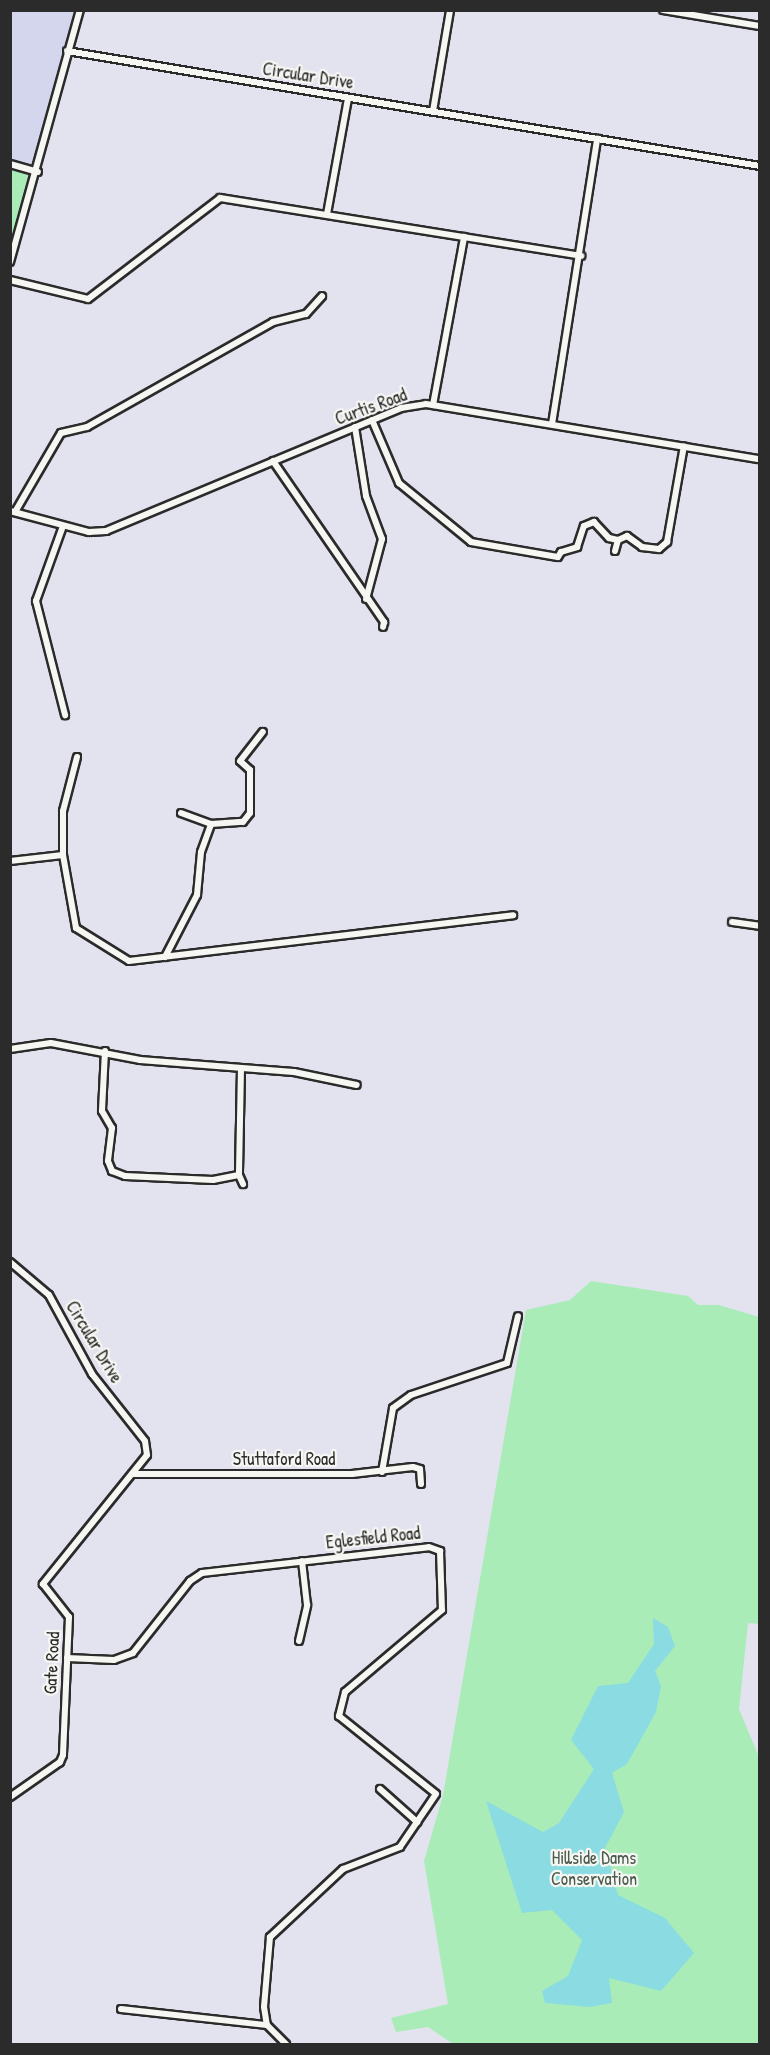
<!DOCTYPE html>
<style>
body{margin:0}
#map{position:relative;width:770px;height:2055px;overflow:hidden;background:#e2e3ef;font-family:"Patrick Hand",sans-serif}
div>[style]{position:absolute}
.built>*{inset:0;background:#d4d6ed}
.green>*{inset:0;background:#a9ecb7}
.water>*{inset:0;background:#8adce2}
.roads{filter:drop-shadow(2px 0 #2b2b2b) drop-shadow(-2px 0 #2b2b2b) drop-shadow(0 2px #2b2b2b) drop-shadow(0 -2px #2b2b2b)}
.minor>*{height:6px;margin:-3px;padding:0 3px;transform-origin:3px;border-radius:3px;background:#f6f6f2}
span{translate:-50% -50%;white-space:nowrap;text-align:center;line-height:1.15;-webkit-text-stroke:4.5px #f6f6f2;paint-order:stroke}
.street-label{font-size:18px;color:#2b2b2b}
.park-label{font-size:18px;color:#4a5b4e}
.frame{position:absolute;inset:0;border:12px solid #2b2b2b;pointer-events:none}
</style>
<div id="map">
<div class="built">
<div style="clip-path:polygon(10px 11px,78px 11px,36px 168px,11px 161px)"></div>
</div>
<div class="green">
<div style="clip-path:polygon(10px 167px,33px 177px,13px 241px,10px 240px)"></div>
<div style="clip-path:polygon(591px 1281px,688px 1296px,698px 1305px,719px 1305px,759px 1317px,759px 1624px,748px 1623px,739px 1709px,759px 1757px,759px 2044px,453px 2044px,428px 2027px,396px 2032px,391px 2018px,448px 2004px,424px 1861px,443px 1795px,526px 1310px,570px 1300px)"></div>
</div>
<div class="water">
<div style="clip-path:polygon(653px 1618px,668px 1627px,675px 1646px,655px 1671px,661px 1686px,656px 1712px,627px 1764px,612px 1773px,624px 1812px,605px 1848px,618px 1895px,665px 1918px,694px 1953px,661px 1991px,609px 1978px,612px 2003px,590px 2007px,545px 2003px,542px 1991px,568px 1976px,582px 1940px,552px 1910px,522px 1913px,486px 1801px,543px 1832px,559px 1823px,594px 1769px,571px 1740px,598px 1686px,628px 1683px,654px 1644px)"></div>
</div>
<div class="roads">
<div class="minor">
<div style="left:663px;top:10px;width:98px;rotate:9.4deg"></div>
<div style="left:67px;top:51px;width:702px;rotate:9.42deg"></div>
<div style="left:433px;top:111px;width:102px;rotate:-80.4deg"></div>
<div style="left:10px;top:164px;width:29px;rotate:16deg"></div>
<div style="left:327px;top:214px;width:118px;rotate:-79.7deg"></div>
<div style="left:10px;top:262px;width:262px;rotate:-74.5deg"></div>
<div style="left:10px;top:280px;width:80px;rotate:13.7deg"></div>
<div style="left:88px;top:299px;width:166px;rotate:-37.4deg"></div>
<div style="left:220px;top:198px;width:366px;rotate:9.1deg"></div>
<div style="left:433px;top:405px;width:171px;rotate:-79.5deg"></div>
<div style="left:372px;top:420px;width:69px;rotate:66.8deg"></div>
<div style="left:399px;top:483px;width:93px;rotate:39.3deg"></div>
<div style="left:471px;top:542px;width:88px;rotate:9.8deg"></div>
<div style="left:558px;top:557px;width:6px;rotate:-59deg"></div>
<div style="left:561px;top:552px;width:17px;rotate:-17deg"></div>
<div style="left:577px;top:547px;width:22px;rotate:-72deg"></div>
<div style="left:584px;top:526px;width:11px;rotate:-22deg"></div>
<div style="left:594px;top:522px;width:22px;rotate:47deg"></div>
<div style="left:609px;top:538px;width:9px;rotate:13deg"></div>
<div style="left:552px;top:424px;width:289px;rotate:-81deg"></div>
<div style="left:355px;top:427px;width:70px;rotate:80.9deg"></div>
<div style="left:366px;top:496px;width:46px;rotate:69.6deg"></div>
<div style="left:382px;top:539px;width:62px;rotate:104.9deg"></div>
<div style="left:273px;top:461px;width:196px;rotate:55.4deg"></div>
<div style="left:384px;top:622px;width:5px;rotate:101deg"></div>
<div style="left:10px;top:511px;width:82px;rotate:14.9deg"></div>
<div style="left:89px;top:532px;width:17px;rotate:-3deg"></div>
<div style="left:106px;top:531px;width:320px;rotate:-22.6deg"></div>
<div style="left:401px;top:408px;width:25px;rotate:-9deg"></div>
<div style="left:426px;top:404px;width:338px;rotate:9.4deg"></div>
<div style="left:15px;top:512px;width:91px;rotate:-59.8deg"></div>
<div style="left:61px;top:433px;width:27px;rotate:-13deg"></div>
<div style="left:87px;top:427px;width:214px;rotate:-29.4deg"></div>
<div style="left:273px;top:322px;width:34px;rotate:-14deg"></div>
<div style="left:306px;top:314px;width:24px;rotate:-48deg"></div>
<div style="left:63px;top:526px;width:80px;rotate:109.8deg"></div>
<div style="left:36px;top:601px;width:118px;rotate:75.7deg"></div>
<div style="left:615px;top:551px;width:11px;rotate:-75deg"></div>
<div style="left:618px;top:540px;width:10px;rotate:-24deg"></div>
<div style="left:627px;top:536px;width:19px;rotate:36deg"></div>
<div style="left:642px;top:547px;width:17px;rotate:7deg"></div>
<div style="left:659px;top:549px;width:11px;rotate:-41deg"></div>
<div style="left:667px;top:542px;width:97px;rotate:-80deg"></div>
<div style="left:77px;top:757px;width:56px;rotate:104.5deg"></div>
<div style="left:63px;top:811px;width:44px;rotate:90deg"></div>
<div style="left:63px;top:855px;width:74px;rotate:79.9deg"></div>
<div style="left:76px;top:928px;width:62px;rotate:31.9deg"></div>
<div style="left:129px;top:961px;width:387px;rotate:-6.8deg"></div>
<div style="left:181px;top:813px;width:32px;rotate:20deg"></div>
<div style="left:10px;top:861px;width:53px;rotate:-6.5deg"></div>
<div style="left:732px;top:922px;width:28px;rotate:8deg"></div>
<div style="left:165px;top:957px;width:70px;rotate:-62.7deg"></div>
<div style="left:197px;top:895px;width:43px;rotate:-84.7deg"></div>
<div style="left:201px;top:852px;width:30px;rotate:-70deg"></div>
<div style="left:211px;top:824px;width:32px;rotate:-4deg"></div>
<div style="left:243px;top:822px;width:11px;rotate:-52deg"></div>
<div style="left:250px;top:813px;width:43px;rotate:-90deg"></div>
<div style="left:250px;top:770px;width:13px;rotate:-138deg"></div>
<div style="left:240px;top:761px;width:37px;rotate:-52deg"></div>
<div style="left:10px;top:1049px;width:41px;rotate:-8.3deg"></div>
<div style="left:51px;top:1043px;width:91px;rotate:10.8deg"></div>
<div style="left:140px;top:1060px;width:154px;rotate:4.5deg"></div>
<div style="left:294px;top:1072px;width:64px;rotate:11.7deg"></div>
<div style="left:105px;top:1051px;width:60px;rotate:92.9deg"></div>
<div style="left:102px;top:1111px;width:20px;rotate:60deg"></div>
<div style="left:112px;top:1128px;width:33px;rotate:97deg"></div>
<div style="left:108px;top:1161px;width:11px;rotate:68deg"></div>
<div style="left:112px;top:1171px;width:14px;rotate:21deg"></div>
<div style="left:125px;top:1176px;width:88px;rotate:2.6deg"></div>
<div style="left:213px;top:1180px;width:26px;rotate:-11deg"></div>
<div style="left:241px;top:1068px;width:107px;rotate:91.1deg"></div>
<div style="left:239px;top:1175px;width:10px;rotate:66deg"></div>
<div style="left:10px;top:1262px;width:51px;rotate:40.2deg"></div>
<div style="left:49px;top:1295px;width:90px;rotate:61.4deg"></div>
<div style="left:92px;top:1374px;width:85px;rotate:51.7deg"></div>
<div style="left:145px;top:1441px;width:14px;rotate:82deg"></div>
<div style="left:147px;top:1455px;width:166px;rotate:128.9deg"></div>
<div style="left:43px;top:1584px;width:42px;rotate:51.8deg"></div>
<div style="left:69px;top:1617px;width:138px;rotate:92.5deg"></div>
<div style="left:63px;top:1755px;width:8px;rotate:113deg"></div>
<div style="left:60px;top:1762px;width:61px;rotate:145deg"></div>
<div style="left:382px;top:1472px;width:65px;rotate:-80.2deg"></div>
<div style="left:393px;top:1408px;width:22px;rotate:-36deg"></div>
<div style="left:411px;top:1395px;width:101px;rotate:-18.4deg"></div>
<div style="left:507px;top:1363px;width:48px;rotate:-76.8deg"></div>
<div style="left:132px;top:1474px;width:220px"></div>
<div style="left:352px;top:1474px;width:61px;rotate:-6.5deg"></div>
<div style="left:413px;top:1467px;width:7px;rotate:16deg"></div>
<div style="left:420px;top:1469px;width:15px;rotate:86deg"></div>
<div style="left:299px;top:1641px;width:37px;rotate:-77deg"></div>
<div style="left:307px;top:1605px;width:44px;rotate:-96.5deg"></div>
<div style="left:67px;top:1658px;width:47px;rotate:2.4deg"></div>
<div style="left:114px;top:1660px;width:20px;rotate:-20deg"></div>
<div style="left:133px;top:1653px;width:92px;rotate:-51.6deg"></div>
<div style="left:190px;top:1581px;width:14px;rotate:-34deg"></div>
<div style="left:202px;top:1573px;width:228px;rotate:-6.5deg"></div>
<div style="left:429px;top:1547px;width:12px;rotate:20deg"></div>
<div style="left:440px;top:1551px;width:59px;rotate:88.1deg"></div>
<div style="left:442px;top:1610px;width:127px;rotate:139.8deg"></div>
<div style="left:345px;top:1692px;width:25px;rotate:104deg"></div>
<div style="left:339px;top:1716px;width:124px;rotate:38.8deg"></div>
<div style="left:436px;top:1794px;width:64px;rotate:124.2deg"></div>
<div style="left:400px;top:1847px;width:61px;rotate:158.9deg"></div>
<div style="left:343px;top:1869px;width:100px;rotate:137deg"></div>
<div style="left:270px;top:1937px;width:70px;rotate:94.9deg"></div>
<div style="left:264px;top:2007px;width:18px;rotate:81deg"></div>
<div style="left:380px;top:1789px;width:50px;rotate:41.7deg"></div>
<div style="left:121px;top:2009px;width:147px;rotate:6.3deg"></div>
<div style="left:267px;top:2025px;width:27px;rotate:45deg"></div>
</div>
</div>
<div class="street-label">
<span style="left:308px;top:76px;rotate:9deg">Circular Drive</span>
<span style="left:371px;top:407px;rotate:-20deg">Curtis Road</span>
<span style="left:94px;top:1342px;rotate:59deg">Circular Drive</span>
<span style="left:284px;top:1459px">Stuttaford Road</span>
<span style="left:373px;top:1538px;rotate:-6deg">Eglesfield Road</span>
<span style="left:52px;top:1663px;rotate:-87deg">Gate Road</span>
</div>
<div class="park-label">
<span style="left:594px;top:1869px">Hillside Dams<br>Conservation</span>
</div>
<div class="frame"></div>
</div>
